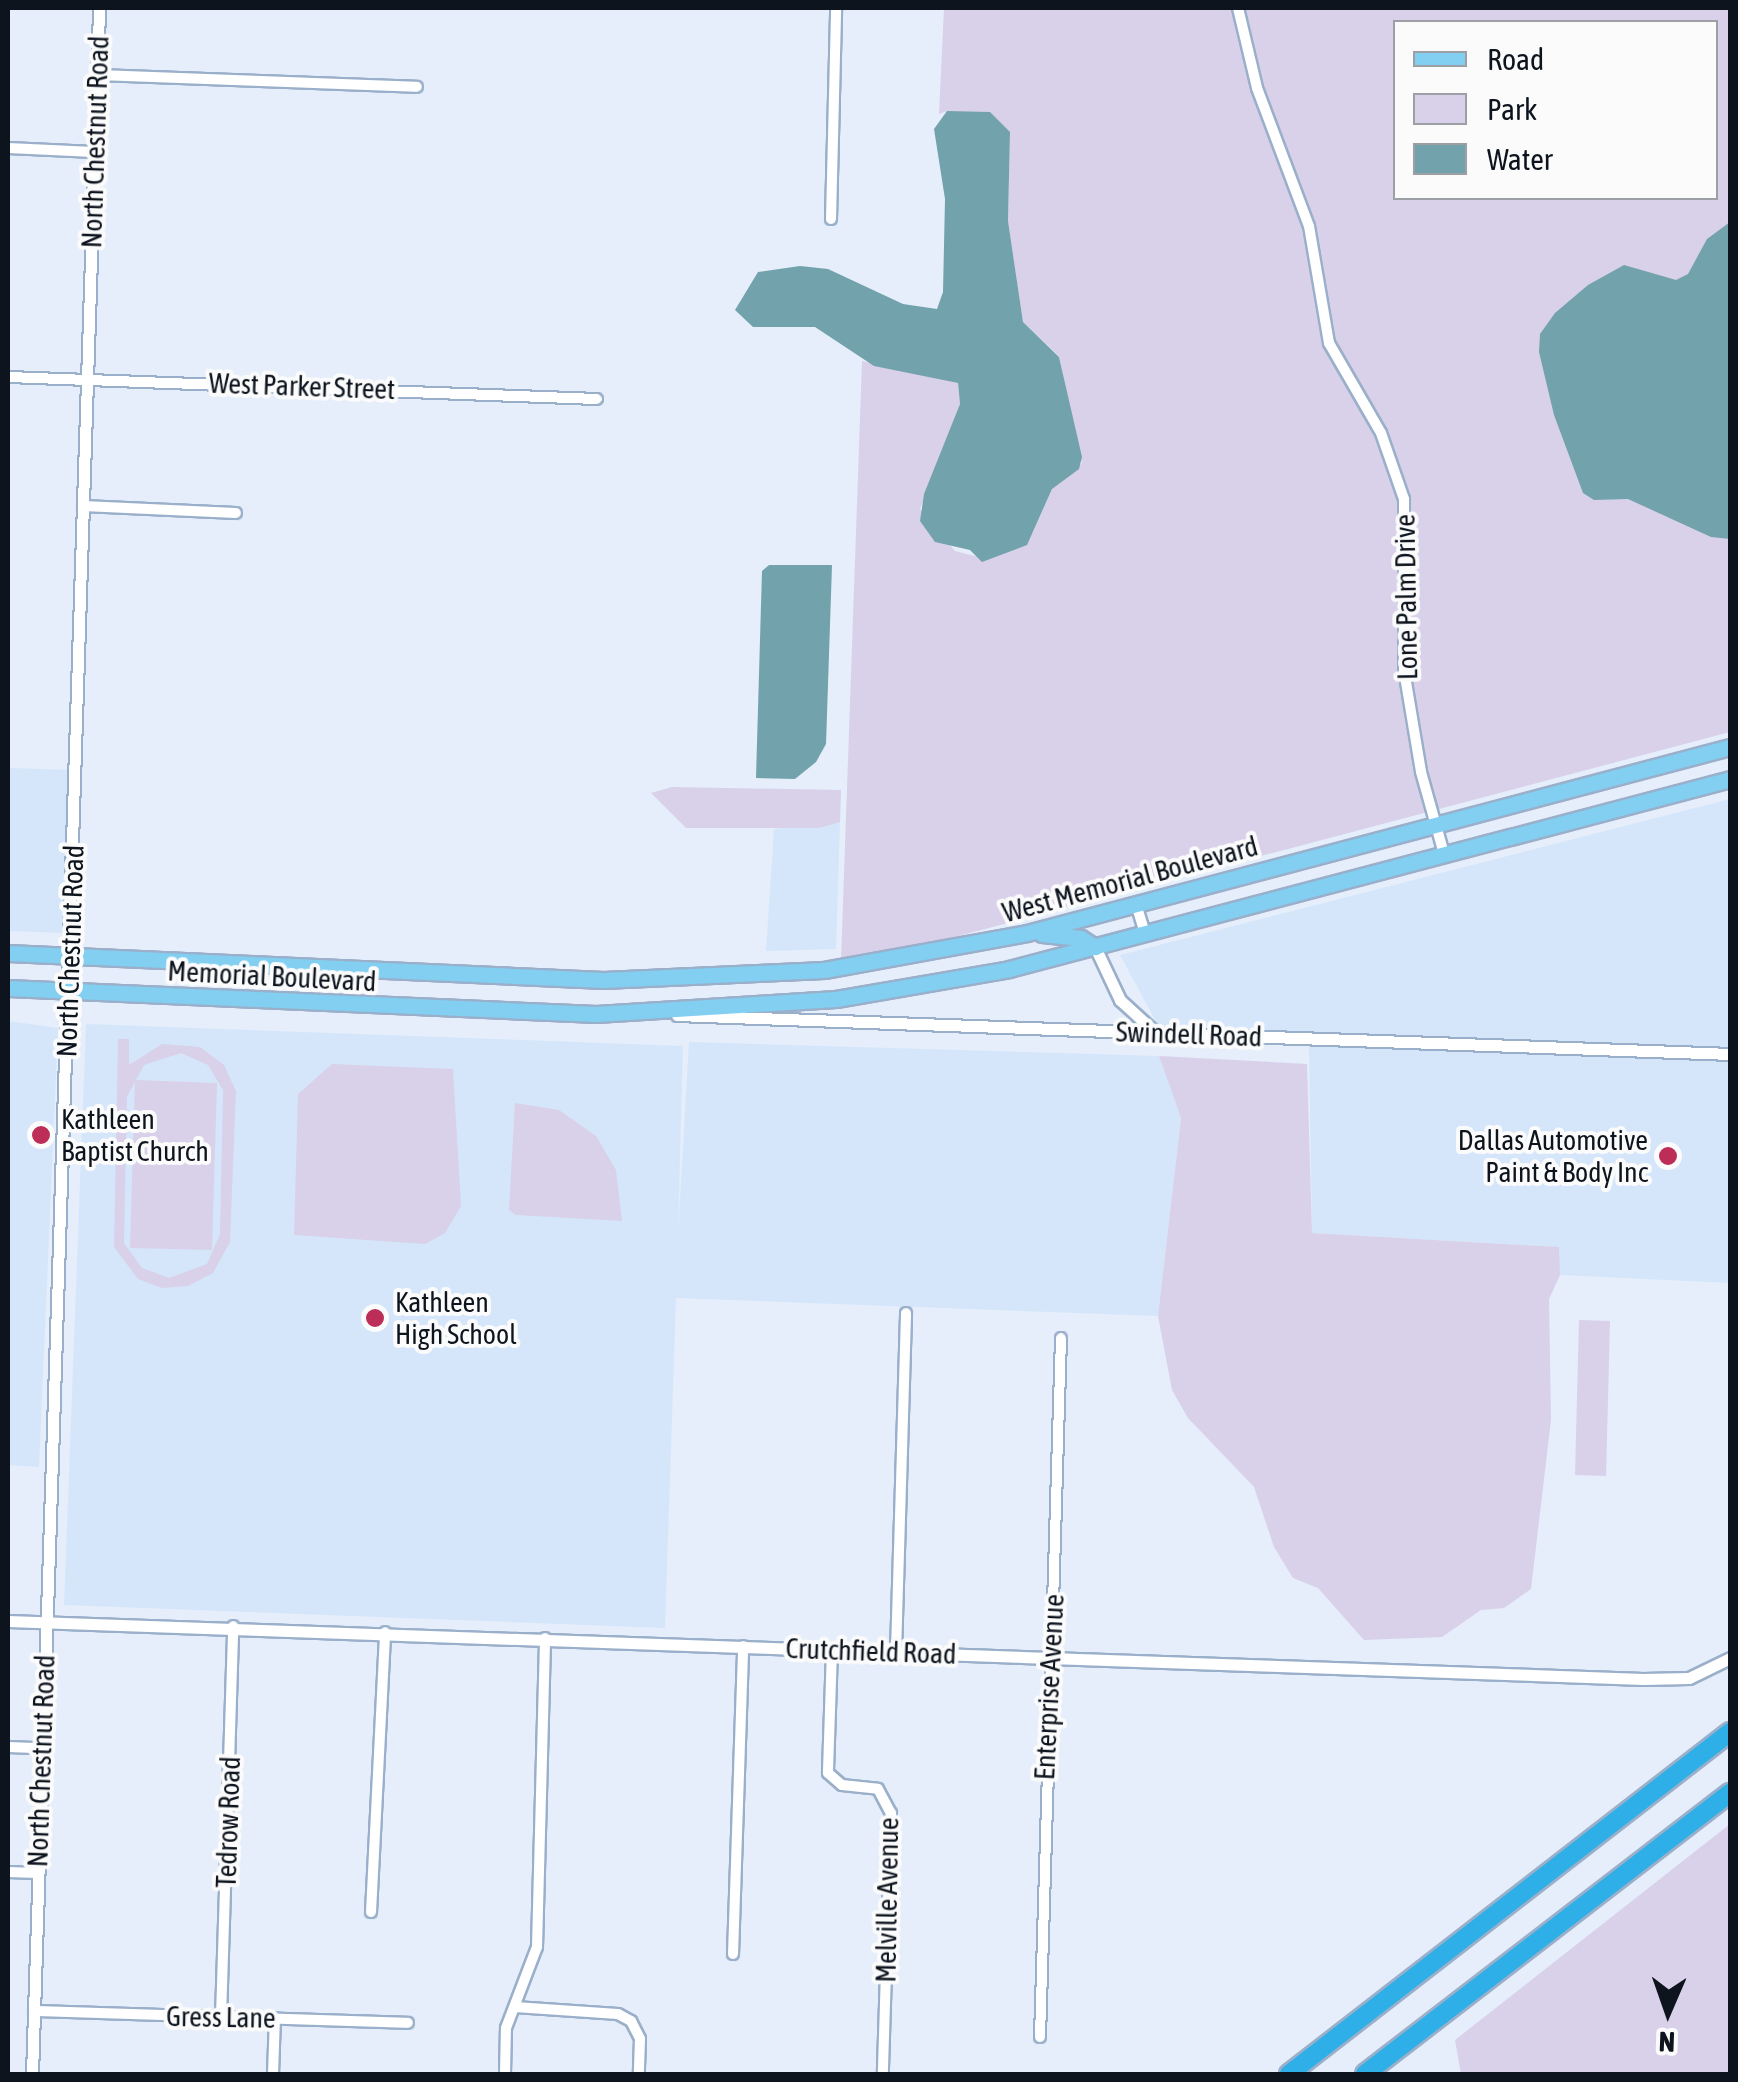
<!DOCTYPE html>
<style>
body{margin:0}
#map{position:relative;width:1738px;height:2082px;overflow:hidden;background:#e5eefa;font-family:"Asap Condensed",sans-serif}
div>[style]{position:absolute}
.built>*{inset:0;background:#d5e6fb}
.green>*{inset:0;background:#d9d0ea}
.water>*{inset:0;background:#72a2ab}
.roads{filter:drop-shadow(2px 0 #9aafca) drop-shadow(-2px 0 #9aafca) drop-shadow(0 2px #9aafca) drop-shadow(0 -2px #9aafca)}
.minor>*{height:10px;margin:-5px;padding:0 5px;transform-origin:5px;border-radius:5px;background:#fff}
.tertiary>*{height:11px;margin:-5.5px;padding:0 5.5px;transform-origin:5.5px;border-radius:5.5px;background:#fff}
.primary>*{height:15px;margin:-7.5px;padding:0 7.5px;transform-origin:7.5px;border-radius:7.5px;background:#82cff1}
.motorway>*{height:18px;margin:-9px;padding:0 9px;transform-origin:9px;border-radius:9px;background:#2eafe7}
.dots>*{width:28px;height:28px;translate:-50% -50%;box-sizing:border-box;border:5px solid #fbfbfb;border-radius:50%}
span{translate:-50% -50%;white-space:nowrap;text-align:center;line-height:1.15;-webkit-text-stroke:8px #fbfbfb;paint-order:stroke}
.street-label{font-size:28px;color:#0d141e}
.poi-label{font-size:28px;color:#0d141e}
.left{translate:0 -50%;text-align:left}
.right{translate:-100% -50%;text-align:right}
.frame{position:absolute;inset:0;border:10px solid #0d141e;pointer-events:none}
.legend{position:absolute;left:1393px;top:20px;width:325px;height:180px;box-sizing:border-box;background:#fbfbfb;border:2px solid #9c9fa3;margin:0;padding:12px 18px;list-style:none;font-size:30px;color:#0d141e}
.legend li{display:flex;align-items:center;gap:20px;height:50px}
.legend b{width:50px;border:2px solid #9c9fa3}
.north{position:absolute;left:1618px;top:1962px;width:100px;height:100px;-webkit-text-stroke:8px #fbfbfb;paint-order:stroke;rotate:182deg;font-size:28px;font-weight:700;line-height:40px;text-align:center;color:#0d141e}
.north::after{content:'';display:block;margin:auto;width:35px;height:45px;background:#0d141e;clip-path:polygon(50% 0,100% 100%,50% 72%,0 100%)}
</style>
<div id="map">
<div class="built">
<div style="clip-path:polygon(8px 768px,70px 770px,66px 933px,8px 931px)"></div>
<div style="clip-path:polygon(1730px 799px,1730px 1048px,1159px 1027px,1120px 955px)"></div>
<div style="clip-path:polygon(840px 822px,836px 949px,766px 951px,774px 829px)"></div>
<div style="clip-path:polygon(8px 1021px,58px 1028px,39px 1467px,8px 1465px)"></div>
<div style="clip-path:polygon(86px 1024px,683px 1046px,678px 1233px,689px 1042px,1159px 1056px,1181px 1118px,1158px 1316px,676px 1298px,665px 1628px,64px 1605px)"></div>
<div style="clip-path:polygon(1309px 1046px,1730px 1060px,1730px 1283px,1560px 1275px,1558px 1247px,1312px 1233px)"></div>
</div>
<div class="green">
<div style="clip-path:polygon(evenodd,944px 8px,1730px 8px,1730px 732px,932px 943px,841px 960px,862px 361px,958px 383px,960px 404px,920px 509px,955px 551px,979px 557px,1033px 532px,1052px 489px,1082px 463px,1059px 356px,1023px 322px,1008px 221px,1010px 132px,947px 111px,939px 114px,944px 8px,1396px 22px,1716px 22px,1716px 198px,1396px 198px,1396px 22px)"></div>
<div style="clip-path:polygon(672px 787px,841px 790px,840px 822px,819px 828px,686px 828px,651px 793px)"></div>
<div style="clip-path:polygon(evenodd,118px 1039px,129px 1039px,129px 1065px,162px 1044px,200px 1047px,224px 1065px,236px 1091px,230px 1242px,213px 1273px,188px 1286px,162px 1288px,138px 1279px,114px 1247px,118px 1039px,181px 1053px,208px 1065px,223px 1090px,220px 1234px,207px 1264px,169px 1278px,142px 1268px,124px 1243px,127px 1097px,144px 1065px,181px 1053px)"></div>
<div style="clip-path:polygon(1159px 1056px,1307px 1064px,1312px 1233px,1559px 1247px,1560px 1275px,1549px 1299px,1551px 1420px,1531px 1589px,1504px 1608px,1481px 1610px,1442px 1637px,1364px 1640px,1318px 1588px,1293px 1578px,1274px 1547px,1254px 1487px,1188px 1418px,1172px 1390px,1158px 1316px,1181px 1118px)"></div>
<div style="clip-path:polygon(332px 1064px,453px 1069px,461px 1206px,445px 1233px,425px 1244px,294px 1235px,298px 1094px)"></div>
<div style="clip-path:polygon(135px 1080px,217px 1083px,212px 1250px,130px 1248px)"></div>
<div style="clip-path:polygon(515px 1103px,559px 1110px,596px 1136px,616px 1170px,622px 1221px,516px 1215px,509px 1210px)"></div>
<div style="clip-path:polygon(1579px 1320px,1610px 1321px,1606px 1476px,1575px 1475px)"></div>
<div style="clip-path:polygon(1730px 1824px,1730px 2074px,1461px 2074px,1455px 2040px)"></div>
</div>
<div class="water">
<div style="clip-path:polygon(947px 111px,990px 112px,1010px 132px,1008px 221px,1023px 322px,1059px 357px,1082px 457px,1079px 469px,1052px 489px,1027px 545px,982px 562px,970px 550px,935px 542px,920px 521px,924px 494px,960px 404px,958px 383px,874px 366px,815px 327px,753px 327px,735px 310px,758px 272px,800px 266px,828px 269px,903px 304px,937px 309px,943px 292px,945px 199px,934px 129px)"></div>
<div style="clip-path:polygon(1730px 222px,1730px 539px,1711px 537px,1628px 499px,1594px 500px,1583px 493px,1554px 415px,1539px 352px,1540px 334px,1555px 313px,1588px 285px,1624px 265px,1676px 280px,1688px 274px,1707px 239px)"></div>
<div style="clip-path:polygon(769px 565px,832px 565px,826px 744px,816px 762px,795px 779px,756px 778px,762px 571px)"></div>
</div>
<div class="roads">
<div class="minor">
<div style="left:1238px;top:8px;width:82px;rotate:76.6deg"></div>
<div style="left:1257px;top:88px;width:147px;rotate:69.4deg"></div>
<div style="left:1309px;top:226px;width:119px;rotate:80.3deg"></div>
<div style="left:1329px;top:343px;width:104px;rotate:60deg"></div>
<div style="left:1381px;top:433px;width:70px;rotate:70.8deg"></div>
<div style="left:1404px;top:499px;width:171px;rotate:90deg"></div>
<div style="left:1404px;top:670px;width:103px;rotate:80.5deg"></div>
<div style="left:1421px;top:772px;width:85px;rotate:74.3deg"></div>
<div style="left:97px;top:75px;width:320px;rotate:2.1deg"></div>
<div style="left:8px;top:148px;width:86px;rotate:2.7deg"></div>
<div style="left:831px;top:219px;width:211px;rotate:-88.6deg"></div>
<div style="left:8px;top:377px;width:589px;rotate:2.14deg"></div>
<div style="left:83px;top:506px;width:153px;rotate:2.6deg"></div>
<div style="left:1136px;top:904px;width:31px;rotate:73deg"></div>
<div style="left:832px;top:1650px;width:123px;rotate:91.9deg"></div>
<div style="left:828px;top:1773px;width:18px;rotate:41deg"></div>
<div style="left:842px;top:1785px;width:36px;rotate:6deg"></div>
<div style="left:878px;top:1789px;width:27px;rotate:62deg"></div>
<div style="left:891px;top:1813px;width:261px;rotate:91.8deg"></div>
<div style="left:896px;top:1652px;width:339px;rotate:-88.3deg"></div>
<div style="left:8px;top:1747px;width:33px;rotate:2deg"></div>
<div style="left:8px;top:1872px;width:29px;rotate:2deg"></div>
<div style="left:371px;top:1912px;width:280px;rotate:-87.1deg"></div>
<div style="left:733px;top:1954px;width:308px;rotate:-88.1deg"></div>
<div style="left:515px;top:2007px;width:103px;rotate:3.9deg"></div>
<div style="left:618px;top:2014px;width:15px;rotate:28deg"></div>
<div style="left:631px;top:2021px;width:20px;rotate:63deg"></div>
<div style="left:640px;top:2039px;width:35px;rotate:92deg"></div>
<div style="left:34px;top:2011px;width:374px;rotate:1.8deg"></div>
<div style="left:221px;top:2017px;width:391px;rotate:-88.2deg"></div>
<div style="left:1040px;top:2037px;width:699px;rotate:-88.28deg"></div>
<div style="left:273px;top:2074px;width:56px;rotate:-88deg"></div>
<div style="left:505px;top:2074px;width:46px;rotate:-88.8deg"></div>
<div style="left:506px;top:2028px;width:87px;rotate:-69.1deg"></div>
<div style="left:537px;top:1947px;width:309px;rotate:-88.5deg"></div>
</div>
<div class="tertiary">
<div style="left:1095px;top:947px;width:59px;rotate:64.7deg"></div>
<div style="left:1120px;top:1000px;width:46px;rotate:42.4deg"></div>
<div style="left:677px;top:1015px;width:1054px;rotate:2.12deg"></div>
<div style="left:8px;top:1621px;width:1636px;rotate:2.03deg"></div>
<div style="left:1643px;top:1679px;width:46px;rotate:-1.2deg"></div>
<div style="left:1689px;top:1678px;width:46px;rotate:-26deg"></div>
<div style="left:32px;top:2074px;width:2067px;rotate:-88.14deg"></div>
</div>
<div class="primary">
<div style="left:1042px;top:934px;width:39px;rotate:6deg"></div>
<div style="left:1081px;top:938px;width:17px;rotate:33deg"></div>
<div style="left:8px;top:953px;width:596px;rotate:2.6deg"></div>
<div style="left:603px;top:980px;width:221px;rotate:-2.6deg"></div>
<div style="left:824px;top:970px;width:206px;rotate:-10.3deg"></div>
<div style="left:1027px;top:933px;width:727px;rotate:-14.82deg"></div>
<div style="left:8px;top:988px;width:589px;rotate:2.53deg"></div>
<div style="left:596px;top:1014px;width:240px;rotate:-3.6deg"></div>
<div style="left:836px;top:999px;width:176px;rotate:-9.8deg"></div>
<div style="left:1009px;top:969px;width:746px;rotate:-14.76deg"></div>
</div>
<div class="motorway">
<div style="left:1289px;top:2074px;width:558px;rotate:-37.79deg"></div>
<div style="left:1365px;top:2074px;width:461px;rotate:-37.6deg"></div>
</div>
</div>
<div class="dots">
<div style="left:41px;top:1135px;background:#bc2d58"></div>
<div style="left:1668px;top:1156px;background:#bc2d58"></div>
<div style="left:375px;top:1318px;background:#bc2d58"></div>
</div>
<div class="street-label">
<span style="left:95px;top:142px;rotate:-88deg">North Chestnut Road</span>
<span style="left:302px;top:386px;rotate:2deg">West Parker Street</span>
<span style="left:1406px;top:597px;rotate:-91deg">Lone Palm Drive</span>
<span style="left:1130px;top:879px;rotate:-15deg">West Memorial Boulevard</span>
<span style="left:70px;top:951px;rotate:-88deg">North Chestnut Road</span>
<span style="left:272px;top:976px;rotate:3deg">Memorial Boulevard</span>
<span style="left:1189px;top:1034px;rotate:2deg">Swindell Road</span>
<span style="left:871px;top:1651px;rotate:2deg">Crutchfield Road</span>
<span style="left:1049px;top:1687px;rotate:-87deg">Enterprise Avenue</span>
<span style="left:41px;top:1761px;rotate:-88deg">North Chestnut Road</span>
<span style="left:228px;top:1822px;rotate:-88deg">Tedrow Road</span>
<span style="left:887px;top:1900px;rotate:-89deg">Melville Avenue</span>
<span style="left:221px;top:2017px;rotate:1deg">Gress Lane</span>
</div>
<div class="poi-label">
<span class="left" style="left:61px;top:1135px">Kathleen<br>Baptist Church</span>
<span class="right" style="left:1648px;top:1156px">Dallas Automotive<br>Paint &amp; Body Inc</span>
<span class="left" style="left:395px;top:1318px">Kathleen<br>High School</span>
</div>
<div class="frame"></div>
<ul class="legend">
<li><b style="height:12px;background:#82cff1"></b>Road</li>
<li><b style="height:28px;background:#d9d0ea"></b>Park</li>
<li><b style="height:28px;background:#72a2ab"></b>Water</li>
</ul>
<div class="north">N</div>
</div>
